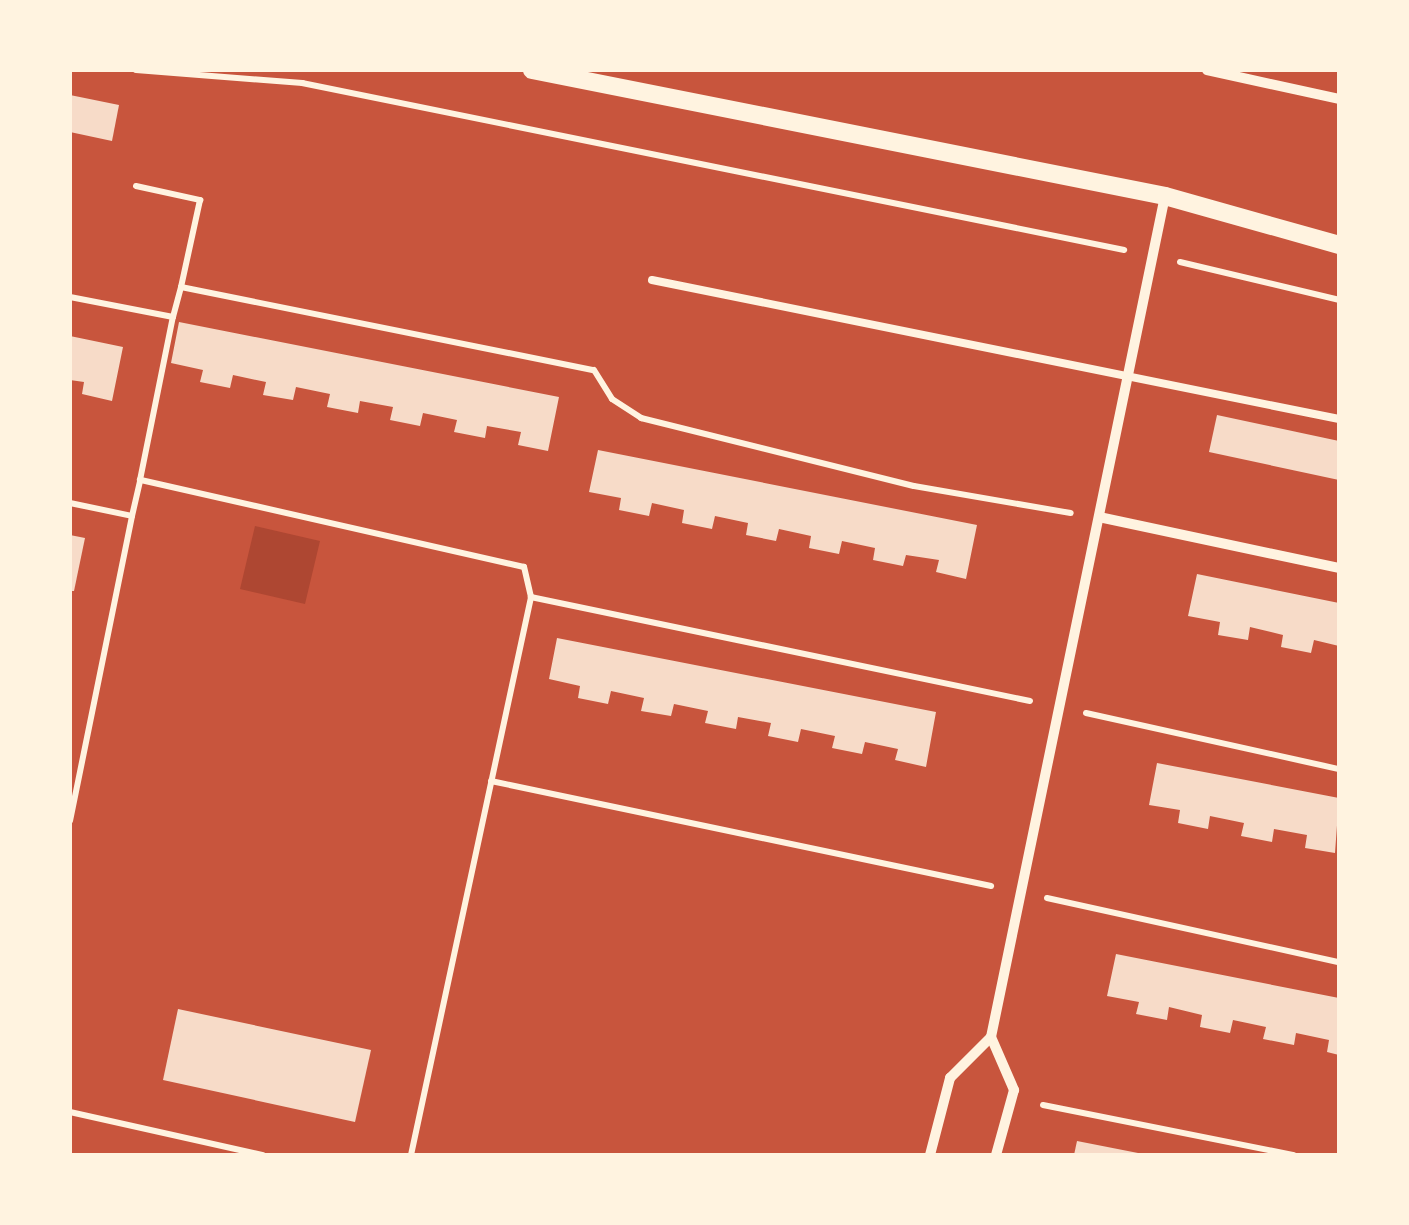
<!DOCTYPE html>
<style>
body{margin:0}
#map{position:relative;width:1409px;height:1225px;overflow:hidden;background:#c8553d;font-family:Barlow,sans-serif}
div>[style]{position:absolute}
.green>*{inset:0;background:#ae4732}
.building>*{inset:0;background:#f7dbc8}
.path>*{height:6px;margin:-3px;padding:0 3px;transform-origin:3px;border-radius:3px;background:#fff3e0}
.service>*{height:8px;margin:-4px;padding:0 4px;transform-origin:4px;border-radius:4px;background:#fff3e0}
.minor>*{height:10px;margin:-5px;padding:0 5px;transform-origin:5px;border-radius:5px;background:#fff3e0}
.tertiary>*{height:18px;margin:-9px;padding:0 9px;transform-origin:9px;border-radius:9px;background:#fff3e0}
span{translate:-50% -50%;white-space:nowrap;text-align:center;line-height:1.15;-webkit-text-stroke:8px #fff3e0;paint-order:stroke}
.frame{position:absolute;inset:0;border:72px solid #fff3e0;pointer-events:none}
</style>
<div id="map">
<div class="green">
<div style="clip-path:polygon(255px 526px,320px 541px,305px 604px,240px 589px)"></div>
</div>
<div class="building">
<div style="clip-path:polygon(70px 95px,119px 105px,112px 141px,70px 132px)"></div>
<div style="clip-path:polygon(179px 322px,559px 397px,548px 451px,518px 445px,521px 432px,487px 426px,485px 438px,454px 432px,457px 420px,423px 413px,420px 426px,390px 420px,393px 407px,360px 401px,358px 413px,327px 407px,330px 394px,296px 387px,293px 400px,263px 395px,266px 382px,233px 375px,230px 388px,200px 382px,203px 370px,171px 363px)"></div>
<div style="clip-path:polygon(70px 336px,123px 347px,112px 401px,82px 394px,84px 382px,70px 380px)"></div>
<div style="clip-path:polygon(1217px 415px,1339px 441px,1339px 480px,1209px 452px)"></div>
<div style="clip-path:polygon(598px 450px,977px 525px,966px 579px,936px 572px,939px 560px,906px 555px,903px 566px,873px 560px,875px 548px,842px 541px,839px 554px,809px 548px,811px 536px,779px 529px,776px 541px,746px 535px,748px 523px,715px 516px,712px 529px,682px 523px,684px 510px,652px 503px,649px 516px,619px 510px,621px 498px,589px 492px)"></div>
<div style="clip-path:polygon(70px 535px,85px 538px,74px 591px,70px 591px)"></div>
<div style="clip-path:polygon(1197px 574px,1339px 603px,1339px 646px,1314px 640px,1311px 653px,1281px 647px,1283px 635px,1250px 627px,1248px 640px,1218px 635px,1220px 622px,1188px 616px)"></div>
<div style="clip-path:polygon(557px 638px,936px 712px,926px 767px,895px 760px,898px 749px,865px 742px,862px 754px,832px 748px,835px 736px,801px 729px,798px 742px,768px 736px,771px 723px,738px 717px,736px 729px,705px 723px,708px 711px,674px 704px,671px 716px,641px 711px,644px 698px,611px 691px,608px 704px,578px 698px,580px 686px,549px 679px)"></div>
<div style="clip-path:polygon(1157px 763px,1339px 798px,1335px 853px,1305px 848px,1307px 835px,1274px 829px,1272px 842px,1241px 836px,1244px 823px,1210px 816px,1208px 829px,1178px 823px,1180px 810px,1149px 805px)"></div>
<div style="clip-path:polygon(1116px 954px,1339px 998px,1339px 1055px,1327px 1052px,1329px 1040px,1296px 1033px,1294px 1045px,1263px 1039px,1266px 1027px,1233px 1020px,1230px 1033px,1200px 1027px,1202px 1015px,1169px 1007px,1167px 1020px,1136px 1014px,1139px 1002px,1107px 996px)"></div>
<div style="clip-path:polygon(178px 1009px,371px 1050px,355px 1122px,163px 1080px)"></div>
<div style="clip-path:polygon(1077px 1141px,1138px 1153px,1138px 1155px,1074px 1155px)"></div>
</div>
<div class="path">
<div style="left:136px;top:70px;width:167px;rotate:4.5deg"></div>
<div style="left:302px;top:83px;width:839px;rotate:11.48deg"></div>
<div style="left:136px;top:186px;width:66px;rotate:12.3deg"></div>
<div style="left:200px;top:200px;width:89px;rotate:102.3deg"></div>
<div style="left:1180px;top:262px;width:163px;rotate:13.4deg"></div>
<div style="left:70px;top:297px;width:105px;rotate:11deg"></div>
<div style="left:70px;top:503px;width:63px;rotate:11.8deg"></div>
<div style="left:132px;top:516px;width:37px;rotate:-77deg"></div>
<div style="left:1030px;top:701px;width:510px;rotate:-168.23deg"></div>
<div style="left:531px;top:597px;width:31px;rotate:-103deg"></div>
<div style="left:524px;top:567px;width:394px;rotate:-167.2deg"></div>
<div style="left:140px;top:480px;width:166px;rotate:-78.6deg"></div>
<div style="left:173px;top:317px;width:31px;rotate:-75deg"></div>
<div style="left:181px;top:287px;width:421px;rotate:11.4deg"></div>
<div style="left:594px;top:370px;width:34px;rotate:58deg"></div>
<div style="left:612px;top:399px;width:35px;rotate:33deg"></div>
<div style="left:641px;top:418px;width:281px;rotate:14deg"></div>
<div style="left:914px;top:486px;width:159px;rotate:9.8deg"></div>
<div style="left:1086px;top:713px;width:259px;rotate:12.5deg"></div>
<div style="left:491px;top:781px;width:511px;rotate:11.86deg"></div>
<div style="left:70px;top:821px;width:311px;rotate:-78.5deg"></div>
<div style="left:1047px;top:898px;width:299px;rotate:12.4deg"></div>
<div style="left:1043px;top:1105px;width:256px;rotate:11.3deg"></div>
<div style="left:70px;top:1112px;width:198px;rotate:12.6deg"></div>
<div style="left:411px;top:1155px;width:571px;rotate:-77.86deg"></div>
</div>
<div class="service">
<div style="left:652px;top:280px;width:701px;rotate:11.44deg"></div>
</div>
<div class="minor">
<div style="left:1207px;top:70px;width:135px;rotate:12.4deg"></div>
<div style="left:1099px;top:517px;width:245px;rotate:12deg"></div>
<div style="left:991px;top:1037px;width:58px;rotate:66.5deg"></div>
<div style="left:1014px;top:1090px;width:67px;rotate:105.5deg"></div>
<div style="left:930px;top:1155px;width:80px;rotate:-75.4deg"></div>
<div style="left:950px;top:1078px;width:58px;rotate:-45deg"></div>
<div style="left:991px;top:1037px;width:859px;rotate:-78.31deg"></div>
</div>
<div class="tertiary">
<div style="left:532px;top:70px;width:645px;rotate:11.26deg"></div>
<div style="left:1165px;top:196px;width:181px;rotate:15.7deg"></div>
</div>
<div class="frame"></div>
</div>
